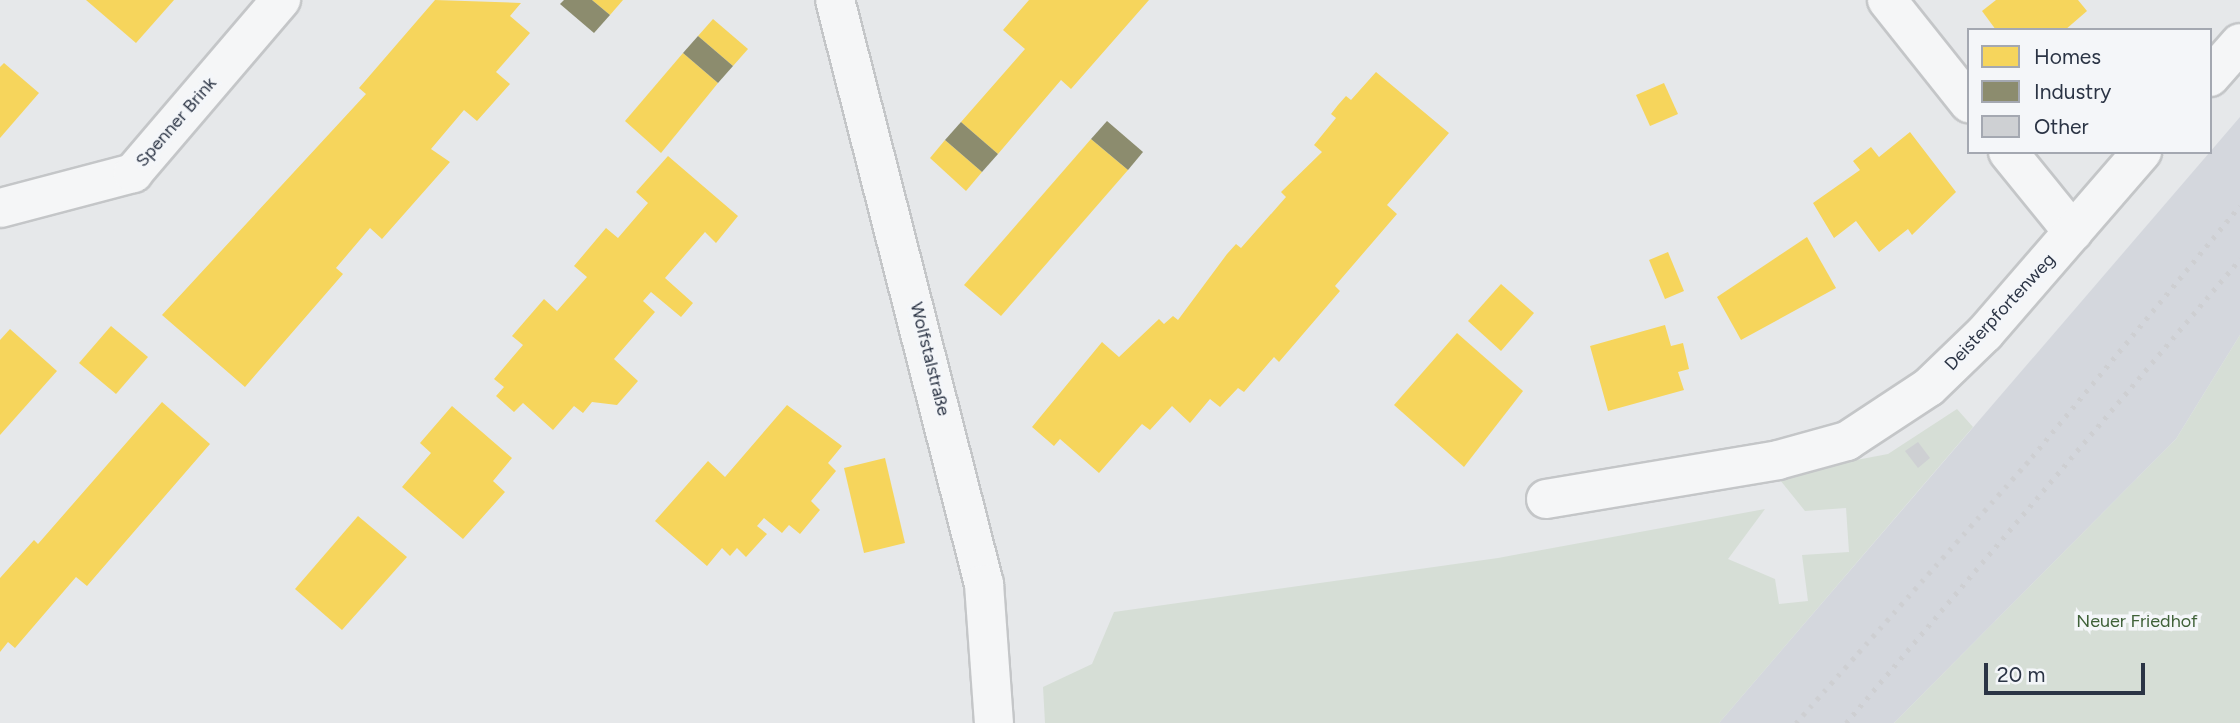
<!DOCTYPE html>
<meta charset="utf-8">
<style>
body{margin:0}
#map{position:relative;width:2240px;height:723px;overflow:hidden;background:#e6e8ea;font-family:Figtree,sans-serif}
div>[style]{position:absolute}
.built>*{inset:0;background:#d4d7dd}
.green>*{inset:0;background:#d6ded6}
.homes>*{inset:0;background:#f6d55c}
.industry>*{inset:0;background:#8c8c6e}
.building>*{inset:0;background:#ced0d3}
.roads{filter:drop-shadow(2px 0 #c4c6c8) drop-shadow(-2px 0 #c4c6c8) drop-shadow(0 2px #c4c6c8) drop-shadow(0 -2px #c4c6c8)}
.street>*{height:38px;margin:-19px;padding:0 19px;transform-origin:19px;border-radius:19px;background:#f5f6f7}
.rail>*{height:5px;margin-top:-2.5px;transform-origin:0;background:repeating-linear-gradient(90deg,#cecfd2 0 3.5px,transparent 0 10.5px)}
span{translate:-50% -50%;white-space:nowrap;text-align:center;line-height:1.15;-webkit-text-stroke:7px #f4f6f9;paint-order:stroke}
.street-label{font-size:18px;color:#2b3445}
.park-label{font-size:18px;color:#3f6138}
.legend{position:absolute;left:1967px;top:28px;width:245px;height:126px;box-sizing:border-box;background:#f4f6f9;border:2px solid #a4a8b1;margin:0;padding:9px 12px;list-style:none;font-size:21px;color:#2b3445}
.legend li{display:flex;align-items:center;gap:14px;height:35px}
.legend b{width:35px;border:2px solid #a4a8b1}
.scale{position:absolute;left:1984px;top:663px;width:161px;height:32px;box-sizing:border-box;border:4px solid #2b3445;border-top:0;padding-left:9px;font-size:21px;line-height:24px;white-space:nowrap;color:#2b3445;-webkit-text-stroke:5px #f4f6f9;paint-order:stroke}
</style>
<div id="map">
<div class="built">
<div style="clip-path:polygon(2240px 117px,2240px 335px,2176px 439px,1894px 723px,1719px 723px)"></div>
</div>
<div class="green">
<div style="clip-path:polygon(2240px 335px,2240px 723px,1894px 723px,2176px 439px)"></div>
<div style="clip-path:polygon(1957px 409px,1973px 427px,1719px 723px,1045px 723px,1043px 687px,1092px 664px,1114px 612px,1498px 558px,1765px 509px,1728px 559px,1775px 579px,1779px 604px,1808px 601px,1802px 555px,1849px 552px,1846px 508px,1805px 511px,1776px 475px,1888px 454px)"></div>
</div>
<div class="homes">
<div style="clip-path:polygon(86px 0,174px 0,136px 43px)"></div>
<div style="clip-path:polygon(435px 0,521px 3px,510px 16px,530px 33px,496px 72px,510px 84px,477px 121px,464px 110px,431px 149px,450px 162px,382px 239px,370px 228px,336px 268px,343px 274px,245px 387px,162px 315px,366px 94px,359px 88px)"></div>
<div style="clip-path:polygon(592px 0,623px 0,610px 15px)"></div>
<div style="clip-path:polygon(1029px 0,1149px 0,1071px 89px,1061px 80px,998px 154px,961px 122px,1025px 49px,1003px 30px)"></div>
<div style="clip-path:polygon(1996px 0,2078px 0,2087px 11px,2065px 30px,1996px 30px,1982px 11px)"></div>
<div style="clip-path:polygon(713px 19px,748px 49px,733px 66px,698px 36px)"></div>
<div style="clip-path:polygon(683px 53px,718px 83px,661px 153px,625px 121px)"></div>
<div style="clip-path:polygon(4px 63px,39px 93px,0 138px,0 67px)"></div>
<div style="clip-path:polygon(1376px 72px,1449px 133px,1387px 205px,1397px 214px,1335px 286px,1340px 291px,1279px 362px,1274px 357px,1244px 392px,1238px 388px,1220px 407px,1210px 399px,1190px 423px,1172px 406px,1150px 430px,1142px 424px,1099px 473px,1060px 439px,1054px 446px,1032px 427px,1102px 342px,1119px 357px,1159px 319px,1164px 324px,1173px 316px,1178px 320px,1227px 254px,1236px 244px,1241px 248px,1286px 197px,1281px 192px,1322px 152px,1314px 145px,1336px 118px,1331px 114px,1338px 105px,1346px 96px,1351px 100px)"></div>
<div style="clip-path:polygon(1664px 83px,1678px 114px,1650px 126px,1636px 95px)"></div>
<div style="clip-path:polygon(1910px 132px,1956px 192px,1912px 235px,1908px 229px,1879px 252px,1856px 221px,1834px 238px,1813px 203px,1860px 170px,1853px 161px,1871px 147px,1879px 157px)"></div>
<div style="clip-path:polygon(1091px 139px,1128px 170px,1001px 316px,964px 285px)"></div>
<div style="clip-path:polygon(945px 140px,982px 172px,966px 191px,930px 158px)"></div>
<div style="clip-path:polygon(668px 156px,738px 216px,716px 243px,705px 232px,665px 278px,693px 303px,681px 317px,651px 292px,643px 301px,655px 312px,614px 359px,638px 381px,617px 405px,592px 402px,583px 413px,574px 406px,553px 430px,523px 403px,514px 412px,496px 396px,504px 387px,494px 379px,523px 345px,512px 336px,544px 299px,557px 311px,587px 277px,574px 266px,606px 228px,618px 238px,648px 203px,636px 192px)"></div>
<div style="clip-path:polygon(1807px 237px,1836px 288px,1741px 340px,1717px 297px)"></div>
<div style="clip-path:polygon(1668px 252px,1684px 291px,1665px 299px,1649px 260px)"></div>
<div style="clip-path:polygon(1501px 284px,1534px 313px,1501px 351px,1468px 321px)"></div>
<div style="clip-path:polygon(1665px 325px,1671px 346px,1683px 343px,1689px 369px,1678px 372px,1684px 390px,1608px 411px,1590px 346px)"></div>
<div style="clip-path:polygon(111px 326px,148px 357px,116px 394px,79px 363px)"></div>
<div style="clip-path:polygon(10px 329px,57px 371px,0 435px,0 340px)"></div>
<div style="clip-path:polygon(1457px 333px,1523px 391px,1464px 467px,1394px 405px)"></div>
<div style="clip-path:polygon(162px 402px,210px 444px,87px 586px,76px 577px,15px 648px,8px 642px,0 652px,0 578px,34px 540px,38px 544px)"></div>
<div style="clip-path:polygon(787px 405px,842px 446px,828px 463px,836px 471px,811px 501px,820px 510px,800px 534px,789px 525px,782px 533px,764px 518px,757px 526px,767px 534px,746px 557px,737px 548px,730px 556px,722px 548px,707px 566px,655px 521px,708px 461px,725px 477px)"></div>
<div style="clip-path:polygon(452px 406px,512px 458px,493px 481px,505px 492px,463px 539px,402px 487px,431px 453px,420px 443px)"></div>
<div style="clip-path:polygon(885px 458px,905px 543px,864px 553px,844px 468px)"></div>
<div style="clip-path:polygon(358px 516px,407px 557px,342px 630px,295px 589px)"></div>
</div>
<div class="industry">
<div style="clip-path:polygon(564px 0,592px 0,610px 15px,594px 33px,560px 4px)"></div>
<div style="clip-path:polygon(698px 36px,733px 66px,718px 83px,683px 53px)"></div>
<div style="clip-path:polygon(1107px 121px,1143px 152px,1128px 170px,1091px 139px)"></div>
<div style="clip-path:polygon(961px 122px,998px 154px,982px 172px,945px 140px)"></div>
</div>
<div class="building">
<div style="clip-path:polygon(1918px 442px,1930px 458px,1918px 468px,1905px 451px)"></div>
</div>
<div class="roads">
<div class="street">
<div style="left:835px;top:0;width:603px;rotate:75.69deg"></div>
<div style="left:984px;top:584px;width:139px;rotate:85.9deg"></div>
<div style="left:1887px;top:0;width:132px;rotate:51.5deg"></div>
<div style="left:2210px;top:77px;width:45px;rotate:-48.6deg"></div>
<div style="left:2008px;top:152px;width:103px;rotate:50.9deg"></div>
<div style="left:0;top:208px;width:138px;rotate:-14.7deg"></div>
<div style="left:133px;top:173px;width:228px;rotate:-49.5deg"></div>
<div style="left:1546px;top:499px;width:235px;rotate:-9.5deg"></div>
<div style="left:1778px;top:460px;width:72px;rotate:-15.4deg"></div>
<div style="left:1847px;top:441px;width:98px;rotate:-33.4deg"></div>
<div style="left:1929px;top:387px;width:78px;rotate:-44deg"></div>
<div style="left:1985px;top:333px;width:240px;rotate:-49.1deg"></div>
</div>
</div>
<div class="rail">
<div style="left:1796px;top:723px;width:356px;rotate:-48.4deg"></div>
<div style="left:2032px;top:457px;width:326px;rotate:-50.4deg"></div>
<div style="left:1846px;top:723px;width:609px;rotate:-49.66deg"></div>
</div>
<div class="street-label">
<span style="left:176px;top:122px;rotate:-49deg">Spenner Brink</span>
<span style="left:2000px;top:312px;rotate:-47deg">Deisterpfortenweg</span>
<span style="left:930px;top:359px;rotate:76deg">Wolfstalstraße</span>
</div>
<div class="park-label">
<span style="left:2137px;top:621px">Neuer Friedhof</span>
</div>
<ul class="legend">
<li><b style="height:19px;background:#f6d55c"></b>Homes</li>
<li><b style="height:19px;background:#8c8c6e"></b>Industry</li>
<li><b style="height:19px;background:#ced0d3"></b>Other</li>
</ul>
<div class="scale">20 m</div>
</div>
